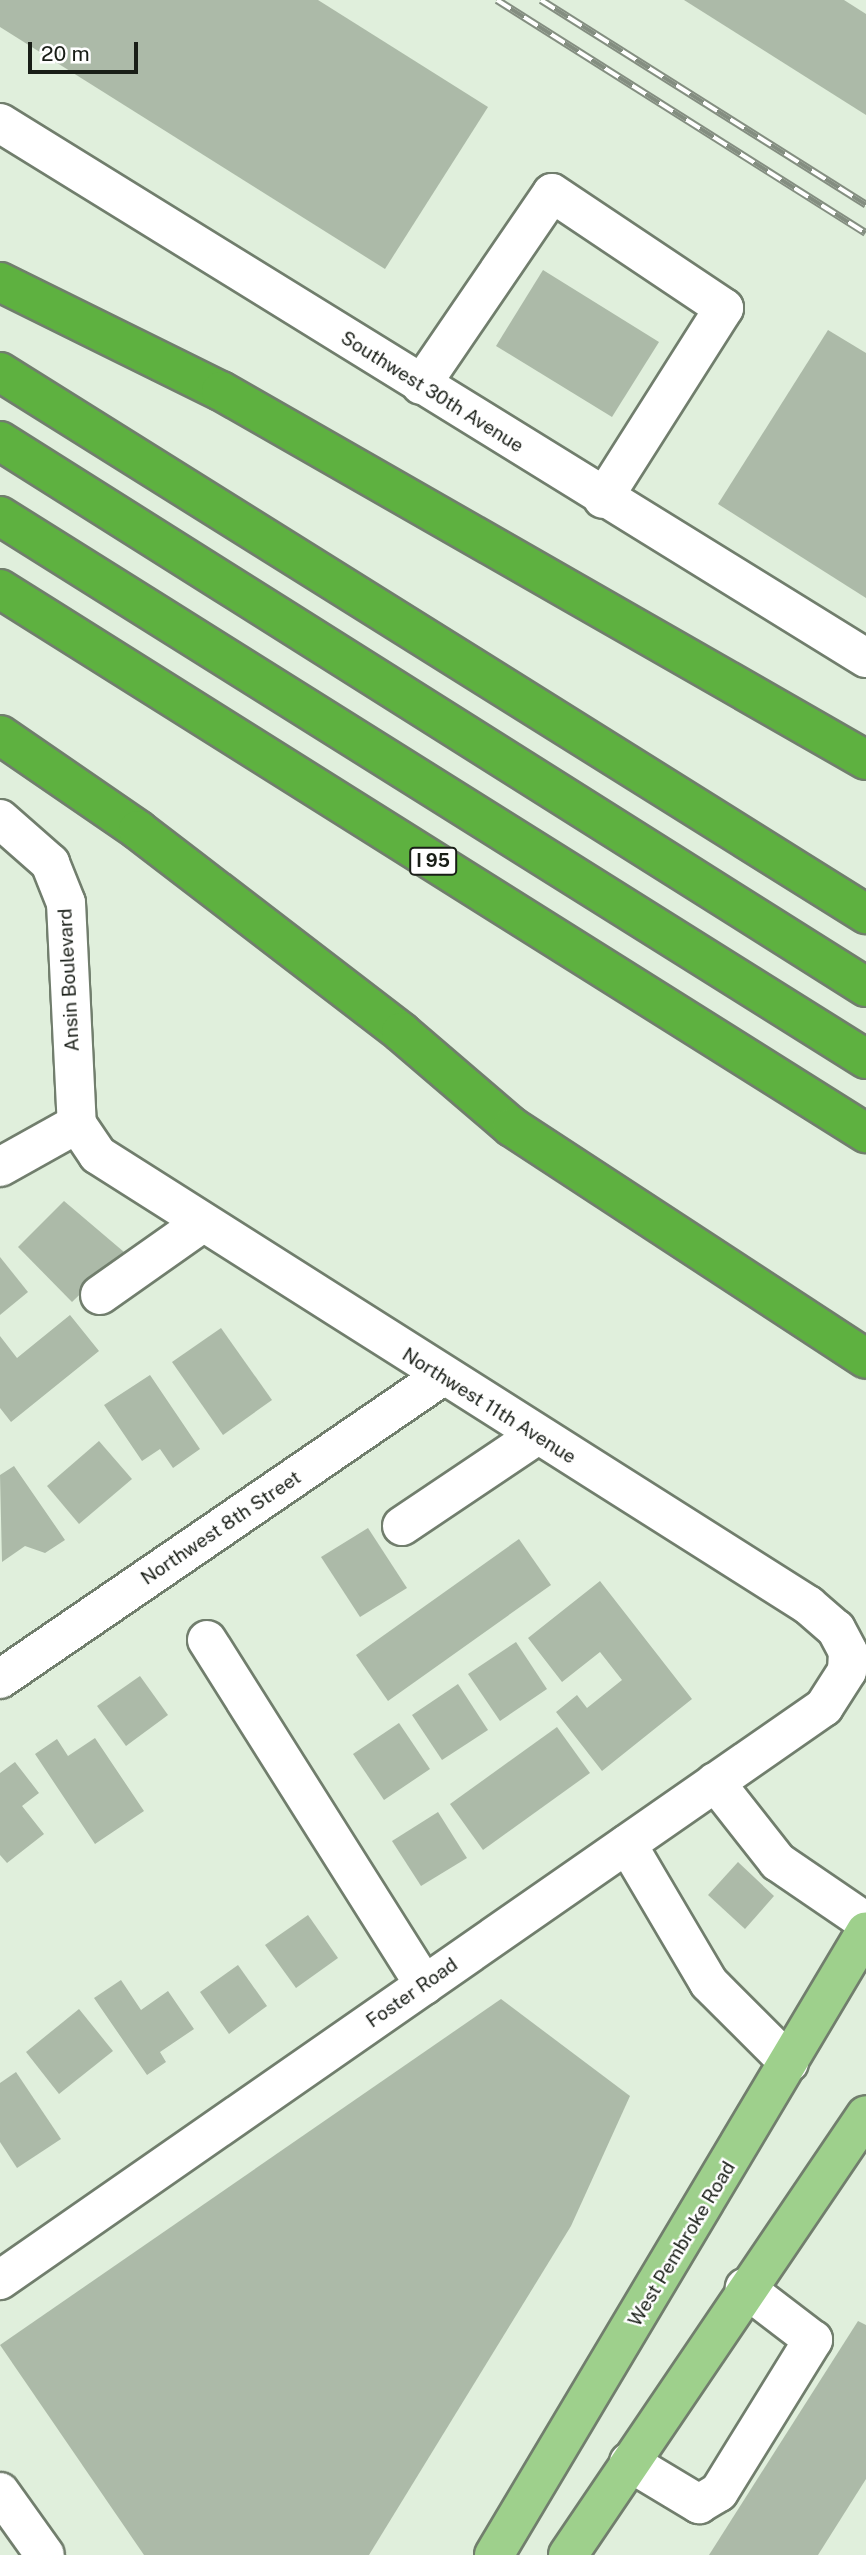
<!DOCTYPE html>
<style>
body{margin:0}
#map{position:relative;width:866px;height:2555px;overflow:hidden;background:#e0efdc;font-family:"Public Sans",sans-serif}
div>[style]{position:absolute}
.building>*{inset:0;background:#acbaa8}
.roads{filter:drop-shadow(2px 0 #717e6d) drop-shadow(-2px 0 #717e6d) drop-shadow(0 2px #717e6d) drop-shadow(0 -2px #717e6d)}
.minor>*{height:38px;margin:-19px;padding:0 19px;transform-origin:19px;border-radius:19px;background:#fff}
.major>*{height:38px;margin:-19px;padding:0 19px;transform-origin:19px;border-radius:19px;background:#9ed08c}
.highway>*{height:38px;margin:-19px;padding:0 19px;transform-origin:19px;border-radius:19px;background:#5eb140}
.rail>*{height:8px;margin-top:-4px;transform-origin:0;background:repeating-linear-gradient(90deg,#fff 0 16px,#848e81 0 32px);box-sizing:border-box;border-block:2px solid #848e81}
span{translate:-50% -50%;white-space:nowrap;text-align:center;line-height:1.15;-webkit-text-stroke:5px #fff;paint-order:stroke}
.shield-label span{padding:2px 5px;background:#fff;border:2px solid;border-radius:5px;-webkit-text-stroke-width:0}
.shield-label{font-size:18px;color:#191e17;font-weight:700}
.street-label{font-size:19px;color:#191e17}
.scale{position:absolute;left:28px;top:42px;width:110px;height:32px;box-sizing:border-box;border:4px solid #191e17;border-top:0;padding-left:9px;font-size:21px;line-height:24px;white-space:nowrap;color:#191e17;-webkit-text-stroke:5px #fff;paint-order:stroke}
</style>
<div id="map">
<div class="building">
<div style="clip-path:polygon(0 0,318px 0,488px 107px,385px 269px,0 27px)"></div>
<div style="clip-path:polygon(684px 0,844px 0,866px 14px,866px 115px)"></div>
<div style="clip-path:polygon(543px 270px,659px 342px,612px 417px,496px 346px)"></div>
<div style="clip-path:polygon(828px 330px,866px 353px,866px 598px,718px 504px)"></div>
<div style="clip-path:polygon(64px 1201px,124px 1252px,72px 1302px,18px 1247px)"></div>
<div style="clip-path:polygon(0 1257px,28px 1292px,0 1315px)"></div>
<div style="clip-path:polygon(70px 1315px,99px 1351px,11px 1422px,0 1408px,0 1336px,17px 1358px)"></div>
<div style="clip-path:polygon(221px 1328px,272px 1400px,223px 1435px,172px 1362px)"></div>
<div style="clip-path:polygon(150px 1375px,200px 1449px,173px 1468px,160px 1449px,142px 1461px,104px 1405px)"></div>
<div style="clip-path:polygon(99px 1441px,132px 1479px,79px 1524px,47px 1486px)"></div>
<div style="clip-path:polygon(14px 1466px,65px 1540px,45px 1553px,25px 1546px,2px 1562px,0 1475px)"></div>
<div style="clip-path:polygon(368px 1528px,407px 1588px,360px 1617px,321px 1557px)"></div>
<div style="clip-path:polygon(519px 1539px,551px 1585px,388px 1701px,356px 1655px)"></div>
<div style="clip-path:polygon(600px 1581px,692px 1699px,602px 1771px,556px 1712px,577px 1695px,587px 1708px,622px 1680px,600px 1652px,562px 1682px,528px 1638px)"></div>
<div style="clip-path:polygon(516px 1642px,547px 1689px,500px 1721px,468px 1674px)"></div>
<div style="clip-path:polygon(140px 1676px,168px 1715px,126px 1746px,97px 1706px)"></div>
<div style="clip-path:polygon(458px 1684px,488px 1730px,442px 1760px,412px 1715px)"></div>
<div style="clip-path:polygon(399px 1723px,430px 1769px,384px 1800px,353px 1754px)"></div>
<div style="clip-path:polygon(557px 1727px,590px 1773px,483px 1850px,450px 1804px)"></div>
<div style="clip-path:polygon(95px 1738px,144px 1811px,95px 1844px,35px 1754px,57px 1739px,68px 1756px)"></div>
<div style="clip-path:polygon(15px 1762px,39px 1793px,22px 1806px,44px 1834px,7px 1863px,0 1855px,0 1773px)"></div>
<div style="clip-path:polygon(438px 1812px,467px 1858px,421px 1886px,392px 1841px)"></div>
<div style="clip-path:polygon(738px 1862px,774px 1896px,745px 1929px,708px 1895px)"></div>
<div style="clip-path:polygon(308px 1915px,338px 1958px,296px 1988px,265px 1945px)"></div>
<div style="clip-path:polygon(238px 1965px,267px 2006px,229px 2034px,200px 1992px)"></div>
<div style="clip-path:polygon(121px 1980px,141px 2010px,168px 1991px,194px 2029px,160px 2052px,166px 2062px,147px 2075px,94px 1998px)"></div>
<div style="clip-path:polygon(501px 1999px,630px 2096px,571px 2226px,369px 2555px,144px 2555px,0 2345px)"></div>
<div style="clip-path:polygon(79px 2009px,113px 2051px,59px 2094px,26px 2052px)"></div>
<div style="clip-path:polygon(16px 2072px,61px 2139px,17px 2168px,0 2142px,0 2083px)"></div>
<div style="clip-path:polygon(858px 2321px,866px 2325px,866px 2479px,818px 2555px,709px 2555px)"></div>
</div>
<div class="roads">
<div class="minor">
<div style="left:0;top:123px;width:1018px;rotate:31.71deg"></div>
<div style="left:421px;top:385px;width:232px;rotate:-55.7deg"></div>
<div style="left:552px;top:193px;width:207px;rotate:33.8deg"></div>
<div style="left:724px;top:308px;width:226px;rotate:122.4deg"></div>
<div style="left:0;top:819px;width:67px;rotate:41.3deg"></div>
<div style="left:50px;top:863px;width:43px;rotate:68.2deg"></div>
<div style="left:66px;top:903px;width:221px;rotate:87.2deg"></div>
<div style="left:77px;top:1124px;width:37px;rotate:56deg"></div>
<div style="left:98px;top:1155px;width:841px;rotate:32.37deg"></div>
<div style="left:808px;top:1605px;width:37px;rotate:41deg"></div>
<div style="left:836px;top:1629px;width:26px;rotate:62deg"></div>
<div style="left:848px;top:1652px;width:19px;rotate:93deg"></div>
<div style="left:847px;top:1671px;width:43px;rotate:122.6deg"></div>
<div style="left:824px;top:1707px;width:1004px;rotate:145.19deg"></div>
<div style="left:0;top:1167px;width:88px;rotate:-29.2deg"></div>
<div style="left:100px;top:1295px;width:125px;rotate:-35.2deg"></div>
<div style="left:402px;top:1526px;width:161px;rotate:-33.9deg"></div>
<div style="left:207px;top:1640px;width:408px;rotate:57.8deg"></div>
<div style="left:0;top:1679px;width:534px;rotate:-34.4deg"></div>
<div style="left:715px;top:1782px;width:102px;rotate:51.8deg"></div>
<div style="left:778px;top:1862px;width:107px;rotate:34.3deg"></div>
<div style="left:627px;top:1844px;width:161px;rotate:59.5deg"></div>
<div style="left:709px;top:1983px;width:113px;rotate:45deg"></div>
<div style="left:629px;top:2462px;width:82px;rotate:31deg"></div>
<div style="left:699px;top:2504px;width:23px;rotate:-31deg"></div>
<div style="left:719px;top:2492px;width:179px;rotate:-58.3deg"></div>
<div style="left:813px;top:2340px;width:86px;rotate:-142.6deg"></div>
<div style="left:0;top:2492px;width:77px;rotate:54.5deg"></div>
</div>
<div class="major">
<div style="left:494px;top:2555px;width:726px;rotate:-59.2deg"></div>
<div style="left:568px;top:2555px;width:531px;rotate:-55.89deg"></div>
</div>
<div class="highway">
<div style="left:0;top:282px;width:246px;rotate:26.3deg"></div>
<div style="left:221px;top:391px;width:743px;rotate:29.77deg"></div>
<div style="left:0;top:372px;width:1022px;rotate:32.04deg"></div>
<div style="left:0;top:441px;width:1024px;rotate:32.23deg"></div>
<div style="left:0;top:516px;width:1022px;rotate:32.09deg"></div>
<div style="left:0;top:589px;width:1023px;rotate:32.14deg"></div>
<div style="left:0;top:735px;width:168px;rotate:34.5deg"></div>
<div style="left:138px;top:830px;width:332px;rotate:37.5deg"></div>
<div style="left:401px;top:1032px;width:146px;rotate:40.6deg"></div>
<div style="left:512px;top:1127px;width:423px;rotate:33.2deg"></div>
</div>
</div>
<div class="rail">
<div style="left:497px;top:0;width:436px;rotate:32.3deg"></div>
<div style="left:541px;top:0;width:384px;rotate:32.2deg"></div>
</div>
<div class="shield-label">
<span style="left:433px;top:861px">I 95</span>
</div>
<div class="street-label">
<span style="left:432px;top:392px;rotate:32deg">Southwest 30th Avenue</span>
<span style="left:69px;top:980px;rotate:-93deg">Ansin Boulevard</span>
<span style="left:489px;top:1406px;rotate:32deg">Northwest 11th Avenue</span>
<span style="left:221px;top:1528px;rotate:-34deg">Northwest 8th Street</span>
<span style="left:412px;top:1993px;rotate:-35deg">Foster Road</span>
<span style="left:682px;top:2244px;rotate:-59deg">West Pembroke Road</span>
</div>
<div class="scale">20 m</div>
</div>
